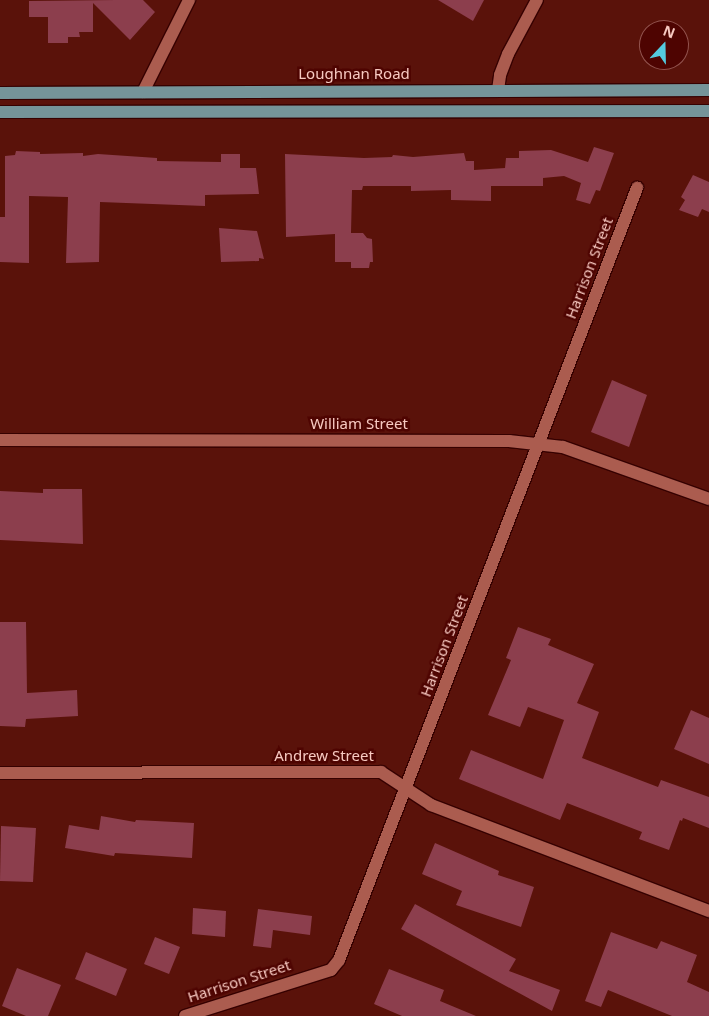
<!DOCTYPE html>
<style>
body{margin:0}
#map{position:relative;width:709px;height:1016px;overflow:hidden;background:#5a120a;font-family:"Noto Sans",sans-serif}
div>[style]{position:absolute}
.building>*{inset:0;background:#8c3e4d}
.roads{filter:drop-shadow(1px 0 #360100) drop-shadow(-1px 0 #360100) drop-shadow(0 1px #360100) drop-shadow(0 -1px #360100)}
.minor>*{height:12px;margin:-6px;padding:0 6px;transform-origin:6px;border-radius:6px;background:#ab5c4f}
.major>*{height:12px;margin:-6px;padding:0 6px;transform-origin:6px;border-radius:6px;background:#759499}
span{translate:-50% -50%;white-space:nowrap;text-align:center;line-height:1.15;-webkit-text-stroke:5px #4e0401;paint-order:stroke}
.street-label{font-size:15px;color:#f7c9c1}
.north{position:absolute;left:639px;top:20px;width:50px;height:50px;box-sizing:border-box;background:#4e0401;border:1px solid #92534e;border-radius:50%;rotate:21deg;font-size:14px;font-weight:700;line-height:20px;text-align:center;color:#f7c9c1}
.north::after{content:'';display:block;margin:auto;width:18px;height:22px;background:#54cade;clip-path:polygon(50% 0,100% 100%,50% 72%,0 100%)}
</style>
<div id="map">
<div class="building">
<div style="clip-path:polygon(116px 0,143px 0,155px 12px,130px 40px,93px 3px,93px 32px,79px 32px,80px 37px,68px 37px,68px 43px,48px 43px,48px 17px,29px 17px,29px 1px)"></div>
<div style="clip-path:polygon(438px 0,484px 0,473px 21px)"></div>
<div style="clip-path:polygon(594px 147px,614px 153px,600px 191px,596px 190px,590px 204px,576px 200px,581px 183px,564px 176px,543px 178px,543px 186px,491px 186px,491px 201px,451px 200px,451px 190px,411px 191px,411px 186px,363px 186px,362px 190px,352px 190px,351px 233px,363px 233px,367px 238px,372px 239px,373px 262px,370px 262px,369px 268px,351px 268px,351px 262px,335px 262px,335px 234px,286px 237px,285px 154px,364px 158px,392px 157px,393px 155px,413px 157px,464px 153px,466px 161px,474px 161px,474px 170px,505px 168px,506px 158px,519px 158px,519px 151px,551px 150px,588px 162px)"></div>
<div style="clip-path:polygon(16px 151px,40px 152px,40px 154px,83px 153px,83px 156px,98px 154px,157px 158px,157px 161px,221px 162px,221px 154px,240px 154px,240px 168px,256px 168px,259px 194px,205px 195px,205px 206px,100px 202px,99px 262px,66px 263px,68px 197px,29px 196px,29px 263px,0 262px,0 217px,5px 217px,5px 156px,15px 155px)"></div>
<div style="clip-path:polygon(693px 175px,709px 182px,709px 212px,702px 209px,698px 217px,679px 210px,685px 200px,681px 197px)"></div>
<div style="clip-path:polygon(219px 228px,257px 231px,264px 259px,259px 258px,259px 261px,221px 262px)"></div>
<div style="clip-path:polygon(612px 380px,647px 395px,629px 447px,591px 432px)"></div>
<div style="clip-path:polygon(43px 489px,82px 489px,83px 544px,0 540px,0 491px,43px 493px)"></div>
<div style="clip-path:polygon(0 622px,26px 622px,27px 693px,77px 690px,78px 716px,26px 719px,25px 727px,0 726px)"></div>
<div style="clip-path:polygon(518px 627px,551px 639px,548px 645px,594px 664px,577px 703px,599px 712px,582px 758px,658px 787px,661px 780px,709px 797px,709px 828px,683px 818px,682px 821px,680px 820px,669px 850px,639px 839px,642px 832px,567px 803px,560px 820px,459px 779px,471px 750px,543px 779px,564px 720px,528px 707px,520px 727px,488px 715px,511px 660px,506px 658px)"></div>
<div style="clip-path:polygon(691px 710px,709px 718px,709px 764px,674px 749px)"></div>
<div style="clip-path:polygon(101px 816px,135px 822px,136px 820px,194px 823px,192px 858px,115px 853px,114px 856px,65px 848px,69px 825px,99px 830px)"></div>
<div style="clip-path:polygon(1px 826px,36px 828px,33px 882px,0 881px)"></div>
<div style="clip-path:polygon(435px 843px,499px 871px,498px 875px,534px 887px,521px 927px,456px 905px,462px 891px,422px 874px)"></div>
<div style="clip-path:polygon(415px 904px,516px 959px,509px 971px,560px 990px,552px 1011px,401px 929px)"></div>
<div style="clip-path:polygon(193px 908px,226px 911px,225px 937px,192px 934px)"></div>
<div style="clip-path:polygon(258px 909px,312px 916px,310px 935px,273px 930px,271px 948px,253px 946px)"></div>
<div style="clip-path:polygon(611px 932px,657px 949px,661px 941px,697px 955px,687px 982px,709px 992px,709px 1016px,672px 1016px,608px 990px,601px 1007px,585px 1001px)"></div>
<div style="clip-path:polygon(155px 937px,180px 947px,169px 974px,144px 964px)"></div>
<div style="clip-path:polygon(86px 952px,127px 969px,116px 996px,75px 979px)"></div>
<div style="clip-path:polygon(17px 968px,61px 985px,48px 1016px,26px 1016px,2px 1006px)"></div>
<div style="clip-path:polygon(389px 969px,444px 990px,440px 1001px,476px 1016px,402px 1016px,374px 1004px)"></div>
</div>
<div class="roads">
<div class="minor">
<div style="left:498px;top:90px;width:15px;rotate:-82deg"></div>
<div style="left:500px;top:75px;width:22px;rotate:-69deg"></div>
<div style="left:508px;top:54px;width:61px;rotate:-61.8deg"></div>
<div style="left:143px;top:92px;width:103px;rotate:-63.4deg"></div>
<div style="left:0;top:440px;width:509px;rotate:0.11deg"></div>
<div style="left:509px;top:441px;width:54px;rotate:6.3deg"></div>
<div style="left:563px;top:447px;width:155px;rotate:19.6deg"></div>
<div style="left:0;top:773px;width:381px;rotate:-0.2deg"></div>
<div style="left:381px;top:772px;width:60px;rotate:33.4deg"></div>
<div style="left:431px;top:805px;width:298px;rotate:20.9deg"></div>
<div style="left:185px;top:1016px;width:153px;rotate:-17.5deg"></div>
<div style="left:331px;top:970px;width:13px;rotate:-51deg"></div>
<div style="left:339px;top:960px;width:828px;rotate:-68.89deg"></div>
</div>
<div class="major">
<div style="left:0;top:93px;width:709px;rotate:-0.24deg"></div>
<div style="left:0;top:112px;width:709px;rotate:-0.08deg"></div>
</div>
</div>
<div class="street-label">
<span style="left:354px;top:74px">Loughnan Road</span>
<span style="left:589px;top:268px;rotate:-69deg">Harrison Street</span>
<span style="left:359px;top:424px">William Street</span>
<span style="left:444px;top:646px;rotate:-69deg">Harrison Street</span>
<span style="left:324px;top:756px">Andrew Street</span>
<span style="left:239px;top:981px;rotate:-18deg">Harrison Street</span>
</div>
<div class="north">N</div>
</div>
